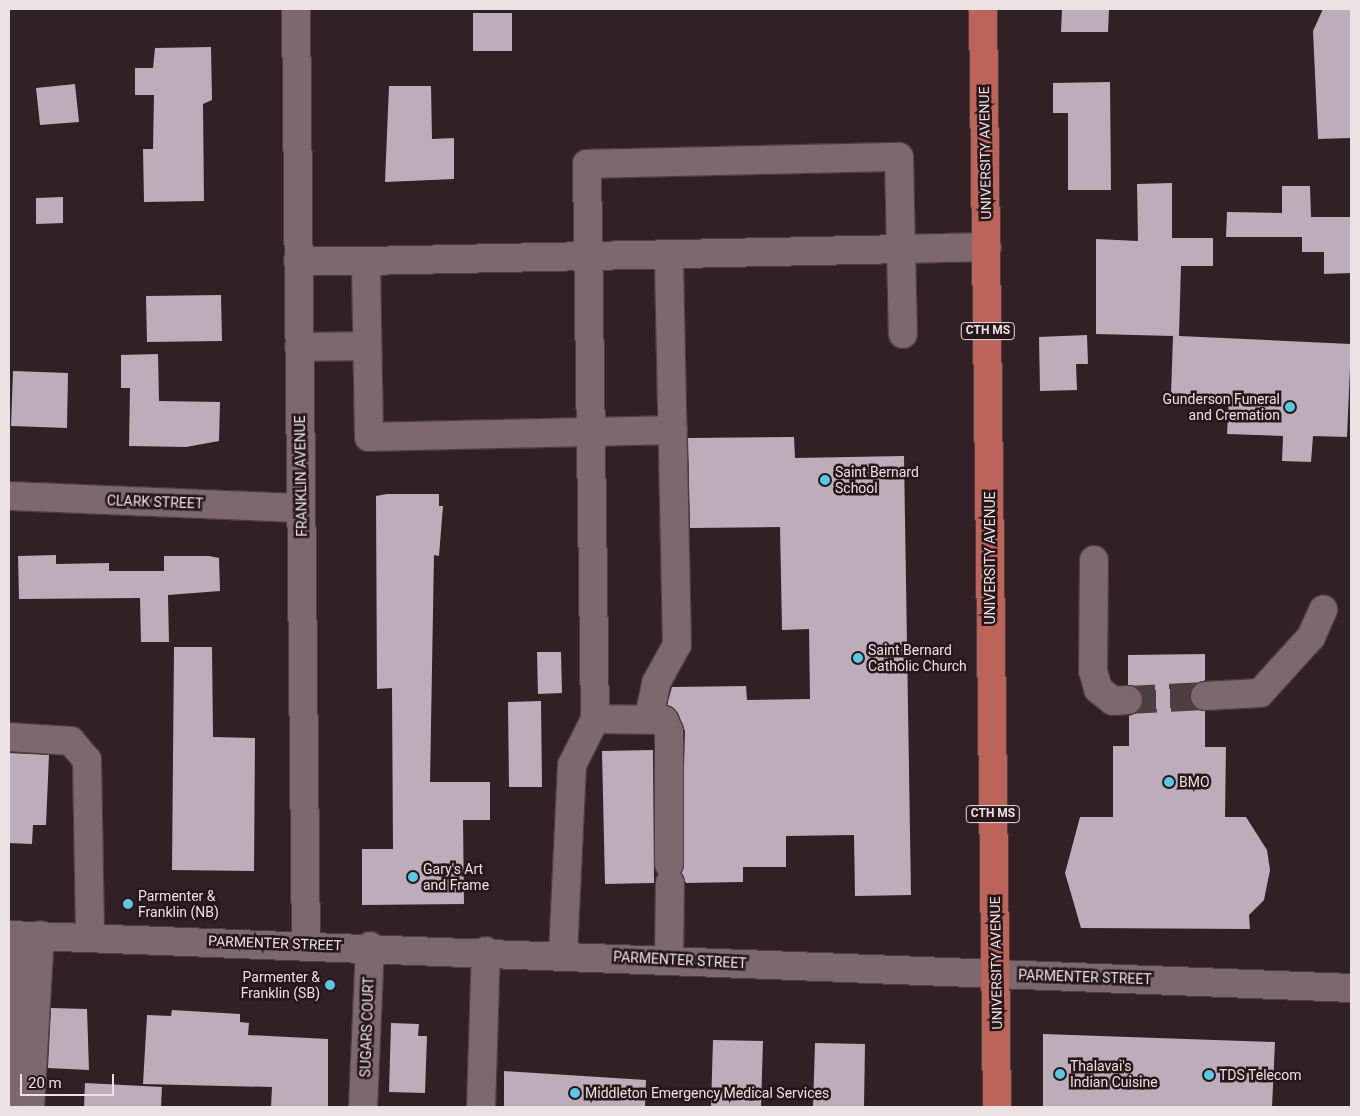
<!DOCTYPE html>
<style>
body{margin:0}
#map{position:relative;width:1360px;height:1116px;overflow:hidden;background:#312125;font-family:Roboto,sans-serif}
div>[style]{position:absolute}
.building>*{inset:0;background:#bdacb9}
.minor-tunnel>*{height:28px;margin-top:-14px;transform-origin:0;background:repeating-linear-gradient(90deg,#4d3e42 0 28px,transparent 0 42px)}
.roads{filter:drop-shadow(1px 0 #4b3e41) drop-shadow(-1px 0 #4b3e41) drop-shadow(0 1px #4b3e41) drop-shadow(0 -1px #4b3e41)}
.minor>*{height:28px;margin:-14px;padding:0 14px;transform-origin:14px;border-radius:14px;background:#7c686d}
.major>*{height:28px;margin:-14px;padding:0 14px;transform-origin:14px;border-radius:14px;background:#bc6459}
.dots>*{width:14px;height:14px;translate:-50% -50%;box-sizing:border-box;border:2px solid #27171b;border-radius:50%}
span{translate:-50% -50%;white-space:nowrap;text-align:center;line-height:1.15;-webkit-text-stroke:5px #27171b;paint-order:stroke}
.shield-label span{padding:1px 4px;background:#27171b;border:1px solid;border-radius:4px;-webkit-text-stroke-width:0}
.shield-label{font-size:12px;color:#ece1e3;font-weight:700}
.street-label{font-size:14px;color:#ece1e3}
.poi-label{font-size:14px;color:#ece1e3}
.right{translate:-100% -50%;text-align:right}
.left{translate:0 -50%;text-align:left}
.frame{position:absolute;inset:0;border:10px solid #ece1e3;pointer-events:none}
.scale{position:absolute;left:20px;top:1074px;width:94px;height:22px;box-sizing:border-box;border:2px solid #ece1e3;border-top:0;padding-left:6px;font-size:15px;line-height:18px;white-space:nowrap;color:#ece1e3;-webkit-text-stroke:4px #27171b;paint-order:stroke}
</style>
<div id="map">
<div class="building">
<div style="clip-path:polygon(1062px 9px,1109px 9px,1108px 32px,1061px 32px)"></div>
<div style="clip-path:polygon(1323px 9px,1351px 9px,1351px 138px,1318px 139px,1313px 31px)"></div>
<div style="clip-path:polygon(473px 13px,512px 13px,512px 51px,473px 51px)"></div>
<div style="clip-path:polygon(211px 47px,212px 100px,203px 104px,204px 201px,144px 202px,143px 149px,153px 149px,154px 95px,135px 95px,135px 68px,153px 68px,155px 48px)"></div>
<div style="clip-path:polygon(1110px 82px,1111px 190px,1068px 190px,1068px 113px,1053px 113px,1053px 83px)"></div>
<div style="clip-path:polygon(75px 84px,79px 122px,40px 125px,36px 88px)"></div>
<div style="clip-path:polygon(389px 86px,431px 86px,432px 139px,454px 138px,454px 179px,385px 182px)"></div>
<div style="clip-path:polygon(1172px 183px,1172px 238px,1213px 238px,1213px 266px,1181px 266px,1179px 336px,1351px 344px,1347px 437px,1313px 436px,1311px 462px,1282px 461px,1283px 436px,1227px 434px,1229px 397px,1171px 394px,1173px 336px,1096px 334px,1096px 239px,1138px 241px,1137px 184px)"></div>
<div style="clip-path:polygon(1282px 186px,1310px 186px,1311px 217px,1351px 217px,1351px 273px,1324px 274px,1324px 252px,1302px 252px,1302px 237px,1226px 237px,1227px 212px,1282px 213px)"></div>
<div style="clip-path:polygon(63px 197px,63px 223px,36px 224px,36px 198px)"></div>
<div style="clip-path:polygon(221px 295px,222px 341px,147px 342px,146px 296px)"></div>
<div style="clip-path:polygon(1087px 335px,1088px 364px,1076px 364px,1077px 390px,1040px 391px,1039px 337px)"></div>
<div style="clip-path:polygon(158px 354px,159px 401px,220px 402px,219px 441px,186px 447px,129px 446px,130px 388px,121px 388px,121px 355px)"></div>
<div style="clip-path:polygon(13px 371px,68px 373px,67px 428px,11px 426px)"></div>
<div style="clip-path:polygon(794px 437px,795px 458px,904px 456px,911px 895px,855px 896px,854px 835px,786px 836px,786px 867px,743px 867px,743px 882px,686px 883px,681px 873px,685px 731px,678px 713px,667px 705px,672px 687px,746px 686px,747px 700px,810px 699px,809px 629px,782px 630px,780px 527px,690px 528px,688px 438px)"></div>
<div style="clip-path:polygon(387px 494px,439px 494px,439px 506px,443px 506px,439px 556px,434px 555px,430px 782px,490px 782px,490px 820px,463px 820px,464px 904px,362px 905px,362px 849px,393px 849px,392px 688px,377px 689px,376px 496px)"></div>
<div style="clip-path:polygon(56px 555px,56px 564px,109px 563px,109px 571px,164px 571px,164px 556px,209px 556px,219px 558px,220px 591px,168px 595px,169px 642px,141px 642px,140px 598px,19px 599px,18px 556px)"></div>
<div style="clip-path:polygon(174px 647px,212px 647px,213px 737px,255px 738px,254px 871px,172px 870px)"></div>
<div style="clip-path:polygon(537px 652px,561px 652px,562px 693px,538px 694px)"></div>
<div style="clip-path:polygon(1205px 654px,1205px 680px,1191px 689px,1189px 697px,1192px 705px,1205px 711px,1205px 747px,1226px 747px,1225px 817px,1246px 817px,1267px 850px,1270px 870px,1264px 900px,1249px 915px,1250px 929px,1081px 928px,1065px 873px,1080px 817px,1113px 817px,1113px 746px,1129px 746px,1129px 716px,1137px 713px,1144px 699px,1141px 691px,1128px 685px,1128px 655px)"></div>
<div style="clip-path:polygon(541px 701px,542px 787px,509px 787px,508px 702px)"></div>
<div style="clip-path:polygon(653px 750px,654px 883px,605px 884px,602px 751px)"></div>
<div style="clip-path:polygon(9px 753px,49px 755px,46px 825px,33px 825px,32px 844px,9px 843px)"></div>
<div style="clip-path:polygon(51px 1008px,87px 1009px,89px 1070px,48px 1068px)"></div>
<div style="clip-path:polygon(172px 1010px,240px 1014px,240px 1022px,249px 1023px,248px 1035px,328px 1039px,328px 1107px,271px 1107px,272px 1087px,143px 1084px,147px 1015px,171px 1016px)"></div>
<div style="clip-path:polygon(391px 1023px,419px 1024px,418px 1036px,427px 1036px,425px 1093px,389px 1092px)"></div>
<div style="clip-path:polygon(1043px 1034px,1275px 1042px,1272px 1107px,1043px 1107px)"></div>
<div style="clip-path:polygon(713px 1040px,763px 1041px,761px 1107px,711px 1107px)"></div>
<div style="clip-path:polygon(815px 1043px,865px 1044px,864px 1107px,813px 1107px)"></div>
<div style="clip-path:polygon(504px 1071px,646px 1080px,645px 1107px,504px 1107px)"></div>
<div style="clip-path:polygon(85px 1083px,162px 1087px,161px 1107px,84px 1107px)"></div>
</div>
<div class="minor-tunnel">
<div style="left:1128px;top:700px;width:77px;rotate:-3deg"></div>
</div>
<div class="roads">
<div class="minor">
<div style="left:296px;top:9px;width:935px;rotate:89.39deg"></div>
<div style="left:298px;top:261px;width:68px"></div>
<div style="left:299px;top:347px;width:68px;rotate:-0.8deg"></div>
<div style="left:673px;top:430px;width:304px;rotate:178.7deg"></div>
<div style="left:369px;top:437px;width:176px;rotate:-91deg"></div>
<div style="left:366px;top:261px;width:535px;rotate:-1.28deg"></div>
<div style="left:901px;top:249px;width:85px;rotate:88.7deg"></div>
<div style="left:9px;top:496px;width:292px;rotate:2.4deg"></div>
<div style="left:1094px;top:560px;width:111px;rotate:90.5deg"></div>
<div style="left:1093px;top:671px;width:19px;rotate:74deg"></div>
<div style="left:1098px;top:689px;width:19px;rotate:39deg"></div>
<div style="left:1113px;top:701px;width:15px;rotate:-4deg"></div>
<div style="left:1205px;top:696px;width:55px;rotate:-3.1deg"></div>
<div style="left:1260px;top:693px;width:76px;rotate:-47.7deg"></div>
<div style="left:1311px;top:637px;width:30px;rotate:-66deg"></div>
<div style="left:649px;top:717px;width:35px;rotate:-78deg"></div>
<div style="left:656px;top:683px;width:43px;rotate:-61.1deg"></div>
<div style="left:677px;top:645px;width:391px;rotate:-91.2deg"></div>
<div style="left:595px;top:719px;width:69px;rotate:0.8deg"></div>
<div style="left:664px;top:720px;width:12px;rotate:66deg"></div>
<div style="left:669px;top:731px;width:133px;rotate:90deg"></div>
<div style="left:9px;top:737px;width:62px;rotate:3.7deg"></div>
<div style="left:71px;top:741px;width:25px;rotate:50deg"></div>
<div style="left:87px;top:760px;width:177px;rotate:89deg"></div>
<div style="left:9px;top:935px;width:1343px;rotate:2.26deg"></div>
<div style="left:563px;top:955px;width:190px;rotate:-87.3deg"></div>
<div style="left:572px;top:765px;width:51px;rotate:-63.4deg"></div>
<div style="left:595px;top:719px;width:555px;rotate:-90.83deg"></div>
<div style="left:587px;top:164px;width:312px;rotate:-1.3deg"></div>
<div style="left:899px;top:157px;width:92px;rotate:88.8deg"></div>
<div style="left:901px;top:249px;width:86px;rotate:-1.3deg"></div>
<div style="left:669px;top:960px;width:77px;rotate:-89.3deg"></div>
<div style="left:9px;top:1105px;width:170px;rotate:-87.3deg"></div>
<div style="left:30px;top:1107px;width:172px;rotate:-86.7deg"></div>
<div style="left:363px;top:1107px;width:161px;rotate:-87.5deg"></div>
<div style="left:481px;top:1107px;width:156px;rotate:-88.2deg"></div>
</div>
<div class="major">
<div style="left:983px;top:9px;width:1098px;rotate:89.27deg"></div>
</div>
</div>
<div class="dots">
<div style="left:1290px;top:407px;background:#59c8e5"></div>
<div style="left:825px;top:480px;background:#59c8e5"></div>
<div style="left:858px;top:658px;background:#59c8e5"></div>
<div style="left:1169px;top:782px;background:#59c8e5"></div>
<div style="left:413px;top:877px;background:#59c8e5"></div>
<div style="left:128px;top:904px;background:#59c8e5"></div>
<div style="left:330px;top:985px;background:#59c8e5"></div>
<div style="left:1060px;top:1074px;background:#59c8e5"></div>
<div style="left:1209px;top:1075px;background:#59c8e5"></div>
<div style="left:575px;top:1093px;background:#59c8e5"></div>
</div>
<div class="shield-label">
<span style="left:988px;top:331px">CTH MS</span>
<span style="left:993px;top:814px">CTH MS</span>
</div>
<div class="street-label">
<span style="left:985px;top:153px;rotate:-91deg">UNIVERSITY AVENUE</span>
<span style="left:301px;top:476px;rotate:-91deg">FRANKLIN AVENUE</span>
<span style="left:155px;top:502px;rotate:2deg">CLARK STREET</span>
<span style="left:990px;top:558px;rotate:-90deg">UNIVERSITY AVENUE</span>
<span style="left:275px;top:943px;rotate:2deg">PARMENTER STREET</span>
<span style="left:680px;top:960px;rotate:3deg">PARMENTER STREET</span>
<span style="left:996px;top:963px;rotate:-91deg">UNIVERSITY AVENUE</span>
<span style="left:1085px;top:977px;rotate:2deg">PARMENTER STREET</span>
<span style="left:367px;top:1027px;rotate:-88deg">SUGARS COURT</span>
</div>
<div class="poi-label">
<span class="right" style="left:1280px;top:407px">Gunderson Funeral<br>and Cremation</span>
<span class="left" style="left:835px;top:480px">Saint Bernard<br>School</span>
<span class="left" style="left:868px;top:658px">Saint Bernard<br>Catholic Church</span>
<span class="left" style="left:1179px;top:782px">BMO</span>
<span class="left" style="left:423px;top:877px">Gary's Art<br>and Frame</span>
<span class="left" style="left:138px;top:904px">Parmenter &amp;<br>Franklin (NB)</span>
<span class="right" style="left:320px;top:985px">Parmenter &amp;<br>Franklin (SB)</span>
<span class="left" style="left:1070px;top:1074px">Thalavai's<br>Indian Cuisine</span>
<span class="left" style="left:1219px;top:1075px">TDS Telecom</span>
<span class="left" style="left:585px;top:1093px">Middleton Emergency Medical Services</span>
</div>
<div class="frame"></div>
<div class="scale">20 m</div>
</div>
